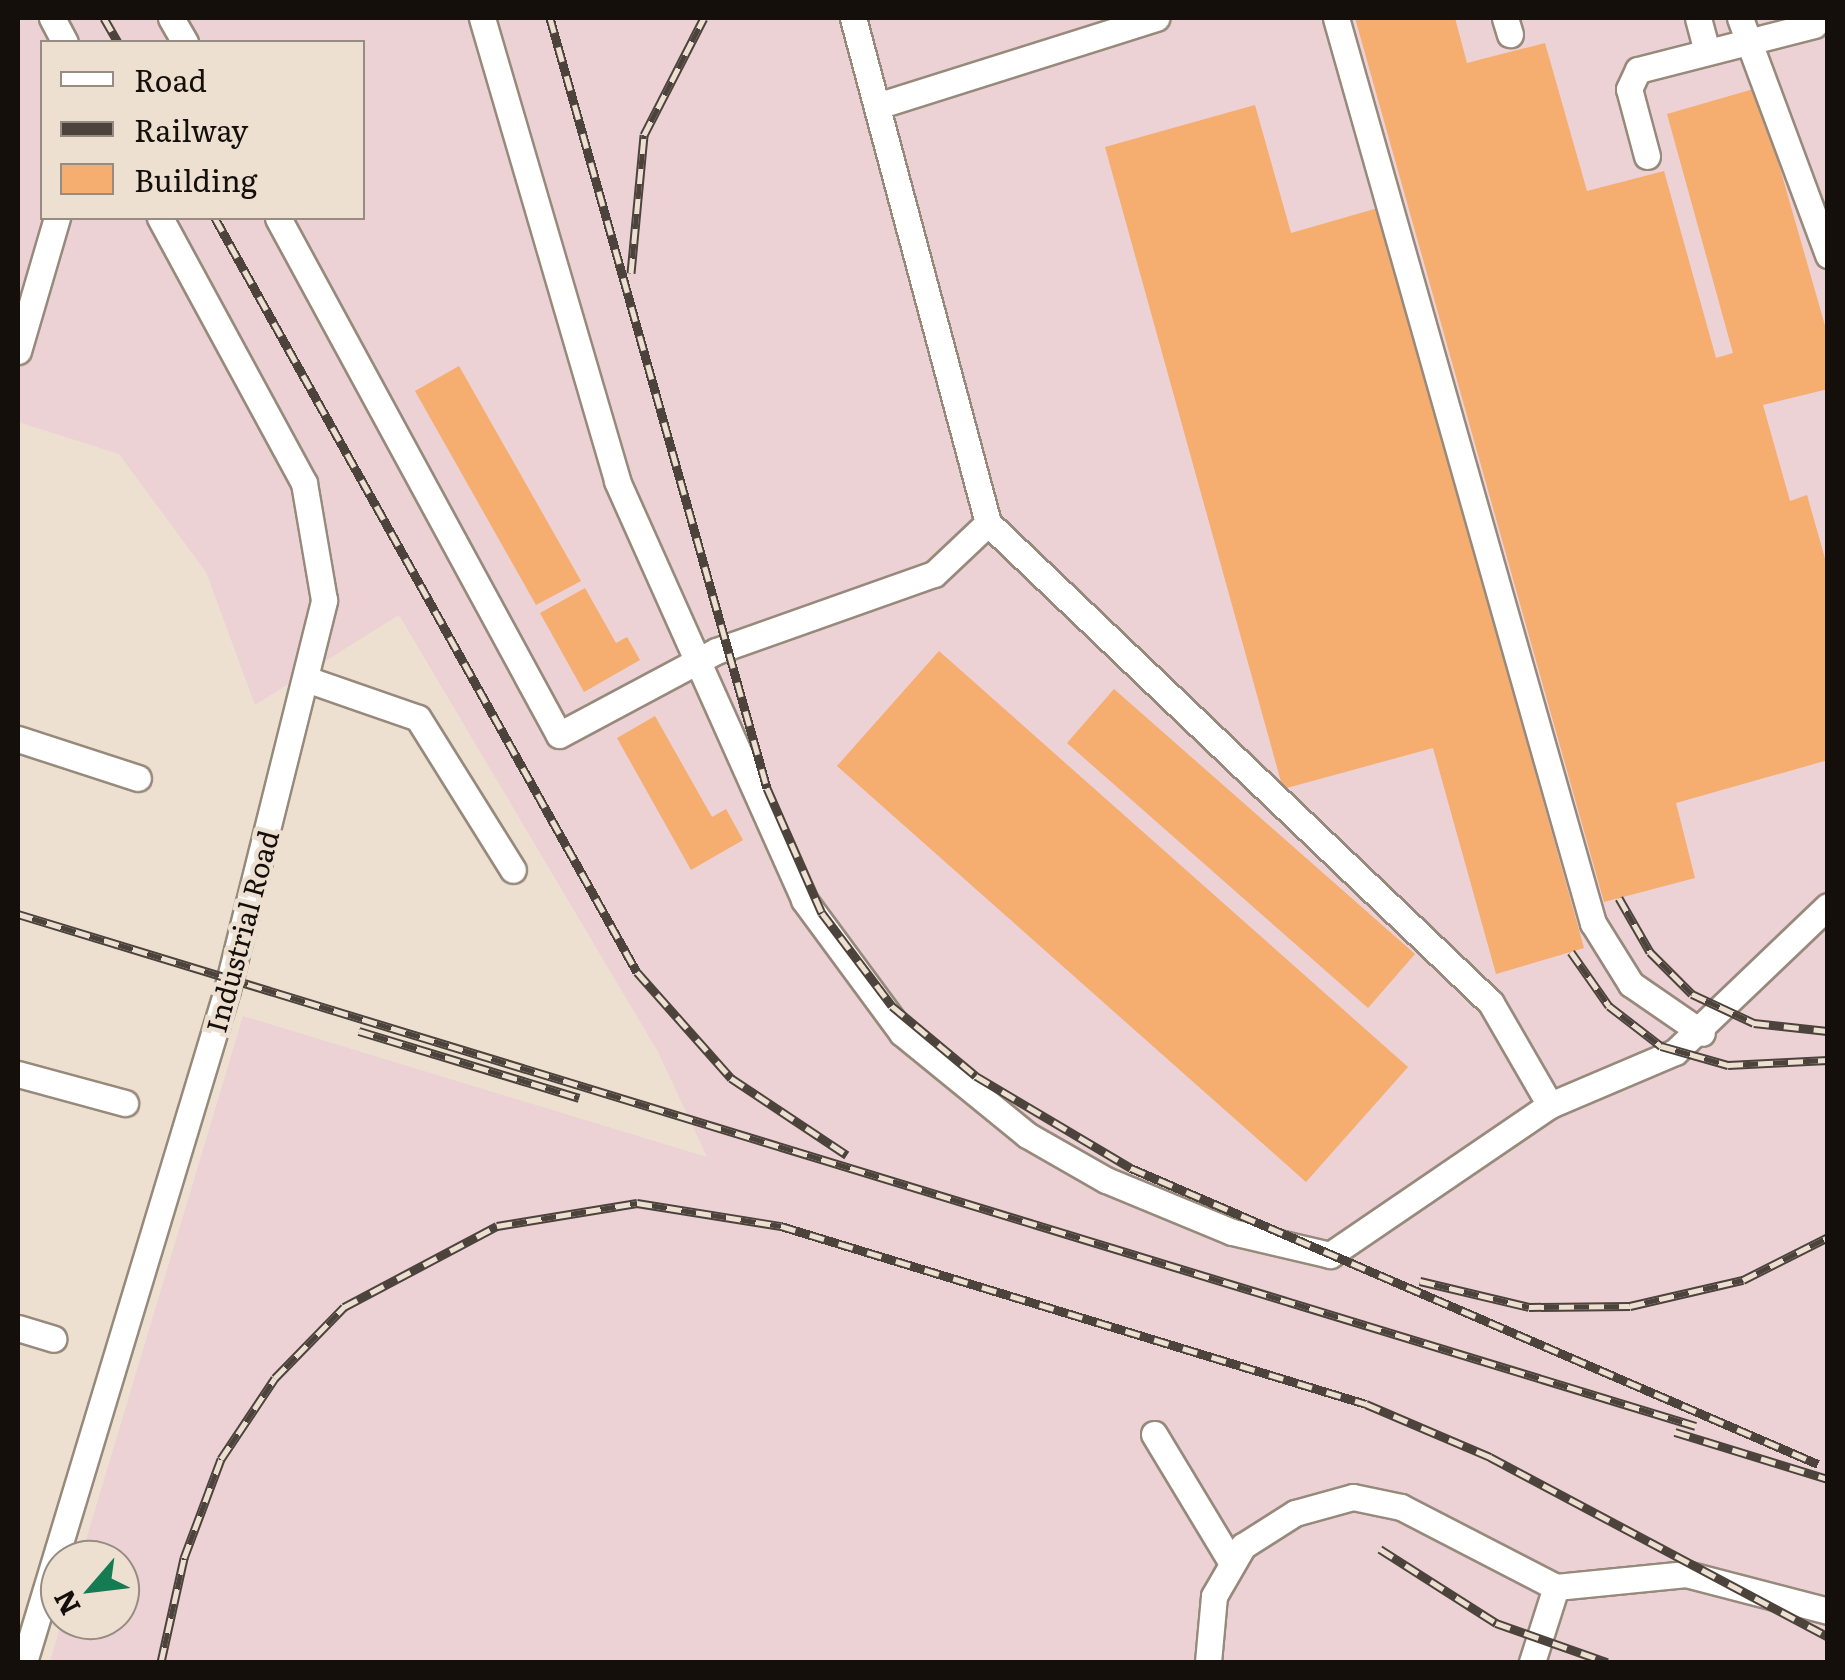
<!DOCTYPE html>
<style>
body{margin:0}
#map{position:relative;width:1845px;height:1680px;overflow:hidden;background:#eee0d1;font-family:Literata,serif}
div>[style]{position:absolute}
.industrial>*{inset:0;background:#ecd1d5}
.building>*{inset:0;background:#f5ad70}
.roads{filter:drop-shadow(2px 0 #978a7c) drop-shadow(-2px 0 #978a7c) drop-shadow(0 2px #978a7c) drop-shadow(0 -2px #978a7c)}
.minor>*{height:25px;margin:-12.5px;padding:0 12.5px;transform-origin:12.5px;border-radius:12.5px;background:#fff}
.rail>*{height:9px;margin-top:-4.5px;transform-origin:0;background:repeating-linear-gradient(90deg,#eee0d1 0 15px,#4b433c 0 30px);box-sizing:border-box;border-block:2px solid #4b433c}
span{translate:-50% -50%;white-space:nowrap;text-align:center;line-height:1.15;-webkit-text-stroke:9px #eee0d1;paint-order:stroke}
.street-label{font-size:28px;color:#140f0a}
.frame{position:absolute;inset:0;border:20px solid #140f0a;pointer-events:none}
.legend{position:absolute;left:40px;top:40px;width:325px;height:180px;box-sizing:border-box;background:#eee0d1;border:2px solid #978c81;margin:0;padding:12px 18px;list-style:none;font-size:30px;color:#140f0a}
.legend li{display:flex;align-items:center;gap:20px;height:50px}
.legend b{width:50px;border:2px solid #978c81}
.north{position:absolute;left:40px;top:1540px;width:100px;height:100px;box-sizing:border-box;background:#eee0d1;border:2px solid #978c81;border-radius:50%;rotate:242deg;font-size:28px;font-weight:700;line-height:40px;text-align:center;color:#140f0a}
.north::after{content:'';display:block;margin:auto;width:35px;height:45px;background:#167a53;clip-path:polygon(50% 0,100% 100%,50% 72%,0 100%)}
</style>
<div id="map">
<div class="industrial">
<div style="clip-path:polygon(evenodd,18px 18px,1827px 18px,1827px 1662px,50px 1662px,62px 1620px,120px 1620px,120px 1560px,80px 1560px,243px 1016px,707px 1157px,658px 1052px,399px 615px,255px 705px,206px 572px,119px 454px,18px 422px,18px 18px,42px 42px,362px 42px,362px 218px,42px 218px,42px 42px)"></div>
</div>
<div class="building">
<div style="clip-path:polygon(1355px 18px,1455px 18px,1467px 63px,1545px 43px,1587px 191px,1664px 171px,1716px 358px,1733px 353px,1667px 114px,1757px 88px,1828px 336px,1828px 389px,1763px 405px,1790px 501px,1807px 495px,1828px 569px,1828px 760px,1676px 803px,1695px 878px,1604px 902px)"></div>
<div style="clip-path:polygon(1255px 105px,1291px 233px,1378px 208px,1584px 948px,1496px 974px,1433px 748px,1283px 789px,1105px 147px)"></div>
<div style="clip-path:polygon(459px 366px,581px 581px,536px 605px,415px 391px)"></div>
<div style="clip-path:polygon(585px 588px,616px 643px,627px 637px,640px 660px,584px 692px,540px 613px)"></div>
<div style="clip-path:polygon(939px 651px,1408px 1067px,1306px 1182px,837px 766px)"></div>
<div style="clip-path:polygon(1114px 689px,1415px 954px,1368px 1008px,1067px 743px)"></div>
<div style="clip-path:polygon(655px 716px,712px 817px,726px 809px,743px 840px,691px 870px,617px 738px)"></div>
</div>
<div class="roads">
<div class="minor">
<div style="left:52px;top:18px;width:27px;rotate:62deg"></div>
<div style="left:171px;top:18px;width:28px;rotate:60deg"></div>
<div style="left:482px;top:18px;width:482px;rotate:73.7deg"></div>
<div style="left:617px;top:481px;width:459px;rotate:65.9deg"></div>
<div style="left:804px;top:900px;width:165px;rotate:53.6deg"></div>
<div style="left:902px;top:1033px;width:161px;rotate:39.2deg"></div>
<div style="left:1027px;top:1135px;width:91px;rotate:29.7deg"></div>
<div style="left:1106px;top:1180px;width:136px;rotate:22.4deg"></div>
<div style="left:1232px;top:1232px;width:101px;rotate:13.2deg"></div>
<div style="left:1330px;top:1255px;width:266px;rotate:-34.3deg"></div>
<div style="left:1550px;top:1105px;width:136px;rotate:-23deg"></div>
<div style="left:1675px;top:1052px;width:211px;rotate:-43.7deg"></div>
<div style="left:853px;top:18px;width:523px;rotate:75.03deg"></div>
<div style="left:988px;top:523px;width:695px;rotate:43.66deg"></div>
<div style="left:1491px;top:1003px;width:118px;rotate:60deg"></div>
<div style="left:1336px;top:18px;width:941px;rotate:74.15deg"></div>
<div style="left:1593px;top:923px;width:72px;rotate:58.1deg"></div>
<div style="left:1631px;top:984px;width:86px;rotate:34.6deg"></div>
<div style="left:1505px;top:18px;width:17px;rotate:73deg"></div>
<div style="left:1698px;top:18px;width:34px;rotate:75deg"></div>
<div style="left:1740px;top:18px;width:253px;rotate:69.6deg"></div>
<div style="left:877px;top:106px;width:293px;rotate:-17.5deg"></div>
<div style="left:1647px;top:156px;width:69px;rotate:-105deg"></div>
<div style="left:1629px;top:89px;width:21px;rotate:-65deg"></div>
<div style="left:1638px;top:70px;width:182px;rotate:-14.3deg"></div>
<div style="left:278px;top:218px;width:588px;rotate:61.48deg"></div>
<div style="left:559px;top:735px;width:178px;rotate:-28.1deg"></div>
<div style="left:716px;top:651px;width:231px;rotate:-19.5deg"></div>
<div style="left:934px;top:574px;width:74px;rotate:-43.4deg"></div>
<div style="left:18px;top:351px;width:139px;rotate:-73.7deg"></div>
<div style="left:309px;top:680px;width:115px;rotate:19.2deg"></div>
<div style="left:418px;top:718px;width:179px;rotate:58deg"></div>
<div style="left:18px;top:739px;width:126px;rotate:18deg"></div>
<div style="left:18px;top:1074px;width:111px;rotate:15.2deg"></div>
<div style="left:18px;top:1328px;width:37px;rotate:17deg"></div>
<div style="left:1154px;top:1434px;width:147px;rotate:58.9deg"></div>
<div style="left:24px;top:1662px;width:702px;rotate:-73.19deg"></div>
<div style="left:227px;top:990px;width:402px;rotate:-76deg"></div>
<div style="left:324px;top:600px;width:119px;rotate:-99.7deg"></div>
<div style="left:304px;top:483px;width:302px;rotate:-118.5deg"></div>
<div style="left:1208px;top:1662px;width:66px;rotate:-84.8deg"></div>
<div style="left:1214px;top:1596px;width:58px;rotate:-59.9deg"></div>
<div style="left:1243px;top:1546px;width:62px;rotate:-32.4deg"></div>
<div style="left:1295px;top:1513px;width:60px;rotate:-15.4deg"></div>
<div style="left:1353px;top:1497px;width:49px;rotate:11.8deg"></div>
<div style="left:1401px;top:1507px;width:174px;rotate:27.3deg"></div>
<div style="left:1556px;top:1587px;width:131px;rotate:-5.7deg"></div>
<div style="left:1686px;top:1574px;width:147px;rotate:14.6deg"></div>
<div style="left:1532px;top:1662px;width:79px;rotate:-72.3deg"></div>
</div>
</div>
<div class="rail">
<div style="left:104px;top:18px;width:28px;rotate:60deg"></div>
<div style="left:550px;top:18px;width:800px;rotate:74.26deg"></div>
<div style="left:767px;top:788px;width:137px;rotate:66.3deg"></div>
<div style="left:822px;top:913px;width:116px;rotate:53deg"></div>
<div style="left:892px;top:1006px;width:109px;rotate:39.8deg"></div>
<div style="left:976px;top:1076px;width:180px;rotate:30.7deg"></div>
<div style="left:1131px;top:1168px;width:748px;rotate:23.31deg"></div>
<div style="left:215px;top:218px;width:864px;rotate:60.77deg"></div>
<div style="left:637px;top:972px;width:142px;rotate:48.4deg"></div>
<div style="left:731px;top:1078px;width:139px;rotate:33.6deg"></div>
<div style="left:631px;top:273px;width:139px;rotate:-84.6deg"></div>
<div style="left:644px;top:135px;width:131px;rotate:-62.9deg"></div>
<div style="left:1619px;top:898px;width:62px;rotate:60.1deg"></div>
<div style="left:1650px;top:952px;width:59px;rotate:45deg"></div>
<div style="left:1692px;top:994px;width:68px;rotate:25.1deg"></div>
<div style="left:1754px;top:1023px;width:74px;rotate:6.2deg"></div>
<div style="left:18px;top:914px;width:1754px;rotate:16.97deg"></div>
<div style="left:1571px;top:952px;width:66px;rotate:54.9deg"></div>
<div style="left:1609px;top:1006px;width:66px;rotate:37.6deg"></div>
<div style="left:1661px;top:1046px;width:70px;rotate:15.8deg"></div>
<div style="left:1728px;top:1065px;width:100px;rotate:-2.9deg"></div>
<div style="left:359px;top:1031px;width:230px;rotate:16.9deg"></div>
<div style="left:1420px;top:1281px;width:112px;rotate:13.4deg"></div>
<div style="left:1529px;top:1307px;width:101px;rotate:-0.6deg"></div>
<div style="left:1630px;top:1306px;width:116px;rotate:-13deg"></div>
<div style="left:1743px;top:1280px;width:95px;rotate:-26.8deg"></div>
<div style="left:1675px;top:1432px;width:160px;rotate:17.1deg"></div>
<div style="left:1380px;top:1549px;width:138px;rotate:32.5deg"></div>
<div style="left:1496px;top:1623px;width:118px;rotate:19.4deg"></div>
<div style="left:161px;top:1662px;width:107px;rotate:-77.5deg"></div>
<div style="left:184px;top:1558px;width:106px;rotate:-69.5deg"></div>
<div style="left:221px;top:1459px;width:97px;rotate:-56.3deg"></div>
<div style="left:275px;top:1378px;width:99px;rotate:-45.8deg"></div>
<div style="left:344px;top:1307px;width:173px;rotate:-27.9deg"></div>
<div style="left:497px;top:1226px;width:142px;rotate:-9.3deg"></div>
<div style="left:637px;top:1203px;width:146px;rotate:9.1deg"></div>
<div style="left:781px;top:1226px;width:611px;rotate:16.92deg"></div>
<div style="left:1366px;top:1404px;width:135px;rotate:23.1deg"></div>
<div style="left:1490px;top:1457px;width:383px;rotate:28deg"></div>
</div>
<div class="street-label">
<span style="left:241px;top:931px;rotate:-75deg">Industrial Road</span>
</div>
<div class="frame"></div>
<ul class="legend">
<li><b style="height:12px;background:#fff"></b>Road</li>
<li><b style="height:12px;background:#4b433c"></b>Railway</li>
<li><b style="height:28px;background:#f5ad70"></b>Building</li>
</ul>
<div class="north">N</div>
</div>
